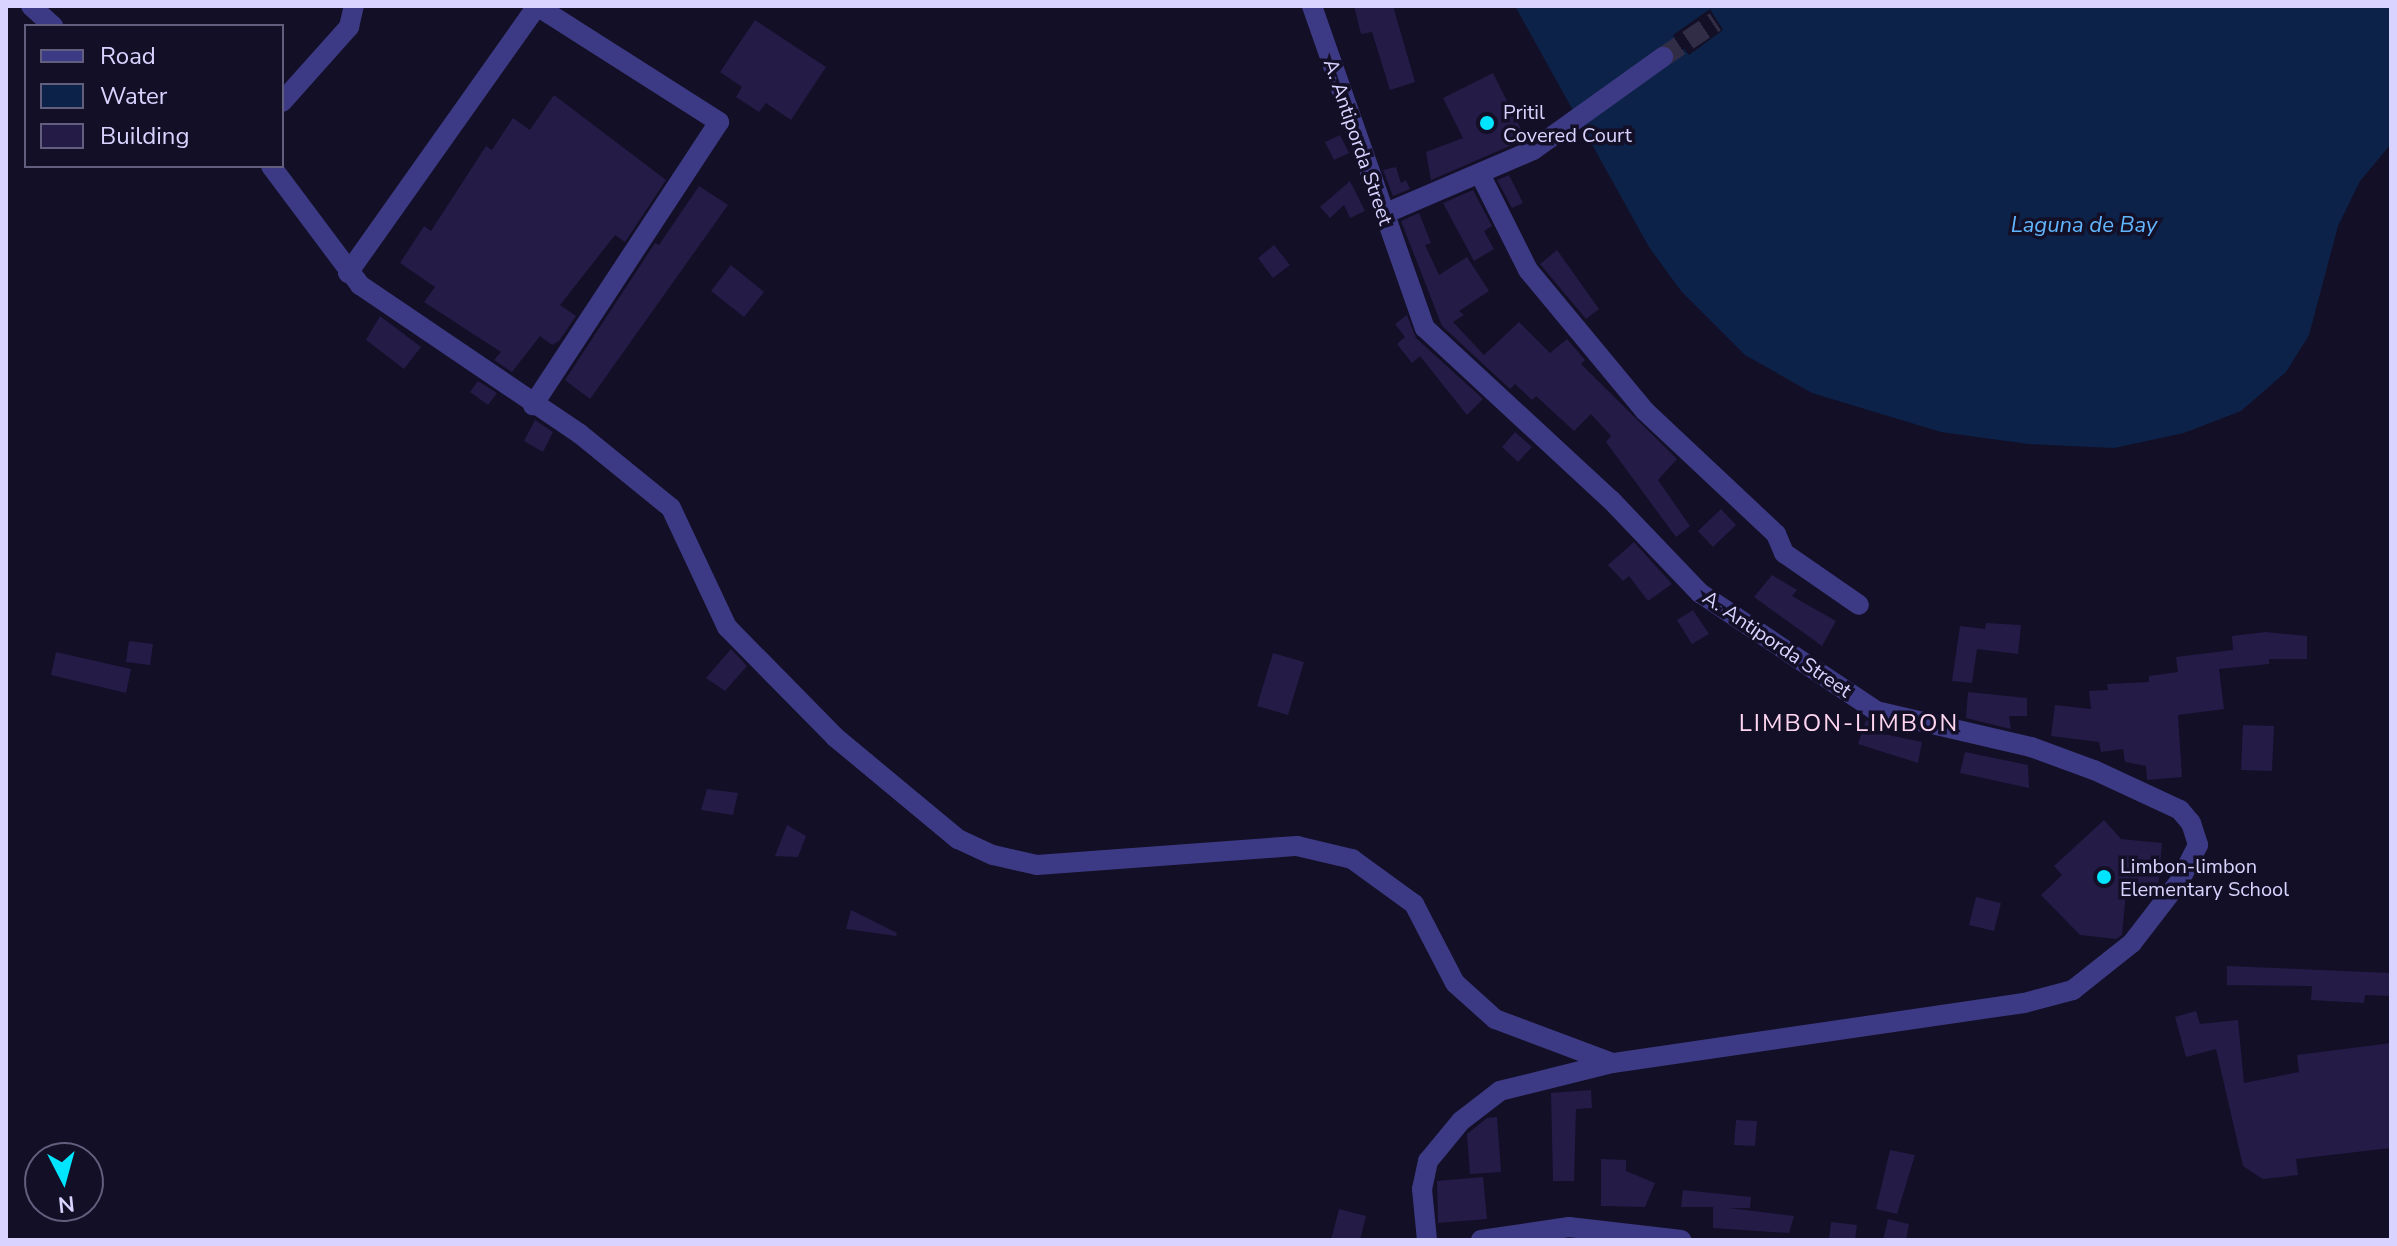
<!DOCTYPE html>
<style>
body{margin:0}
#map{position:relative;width:2397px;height:1246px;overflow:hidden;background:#130f26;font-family:"Nunito Sans",sans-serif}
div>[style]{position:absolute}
.water>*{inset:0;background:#0c2248}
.pier>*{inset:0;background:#130f26}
.building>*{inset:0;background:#241b47}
.minor-tunnel>*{height:20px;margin-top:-10px;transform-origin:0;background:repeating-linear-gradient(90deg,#312d47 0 20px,transparent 0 30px)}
.minor>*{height:20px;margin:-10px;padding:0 10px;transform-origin:10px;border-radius:10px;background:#3d3a85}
.dots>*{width:22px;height:22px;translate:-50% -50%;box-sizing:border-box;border:4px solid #130f26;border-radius:50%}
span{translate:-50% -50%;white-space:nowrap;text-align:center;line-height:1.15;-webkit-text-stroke:7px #130f26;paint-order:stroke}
.poi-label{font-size:20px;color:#d9d4ff}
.left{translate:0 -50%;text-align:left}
.street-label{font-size:20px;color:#d9d4ff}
.water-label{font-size:22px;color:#62b6ff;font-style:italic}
.quarter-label{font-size:24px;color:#ffd6f0;letter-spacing:2px}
.frame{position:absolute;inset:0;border:8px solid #d9d4ff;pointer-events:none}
.legend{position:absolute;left:24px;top:24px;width:260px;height:144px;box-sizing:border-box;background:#130f26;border:2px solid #625e7d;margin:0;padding:10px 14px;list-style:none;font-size:24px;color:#d9d4ff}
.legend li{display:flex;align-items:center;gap:16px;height:40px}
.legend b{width:40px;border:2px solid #625e7d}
.north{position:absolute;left:24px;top:1142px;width:80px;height:80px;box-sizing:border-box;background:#130f26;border:2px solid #625e7d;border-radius:50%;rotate:174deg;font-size:22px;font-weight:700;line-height:32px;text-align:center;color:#d9d4ff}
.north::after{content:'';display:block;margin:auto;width:28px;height:36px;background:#00e5ff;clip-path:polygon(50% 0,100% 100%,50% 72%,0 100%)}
</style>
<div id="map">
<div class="water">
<div style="clip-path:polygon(1515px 6px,2391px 6px,2391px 144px,2360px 181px,2338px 226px,2309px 335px,2286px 372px,2241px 411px,2184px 433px,2114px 448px,2028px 444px,1941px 432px,1812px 393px,1745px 355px,1681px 291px,1649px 247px)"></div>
</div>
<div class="pier">
<div style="clip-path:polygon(1710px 9px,1723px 30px,1689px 55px,1684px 49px,1577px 121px,1573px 113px,1676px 41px,1673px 35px)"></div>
</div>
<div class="building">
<div style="clip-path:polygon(1354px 6px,1393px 6px,1415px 82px,1390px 90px,1372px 32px,1361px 34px)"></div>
<div style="clip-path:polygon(755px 20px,826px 67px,791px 120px,766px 103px,759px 112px,736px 97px,742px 87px,720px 72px)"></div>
<div style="clip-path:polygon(1493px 73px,1526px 139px,1431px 180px,1426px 152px,1463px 138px,1443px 98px)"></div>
<div style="clip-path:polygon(554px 95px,666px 180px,625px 242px,615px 235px,560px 305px,576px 316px,559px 341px,552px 345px,540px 336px,512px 372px,494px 360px,501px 352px,424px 302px,435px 287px,400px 263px,424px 226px,431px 231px,486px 146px,492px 150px,513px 118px,530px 130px)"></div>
<div style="clip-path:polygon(1340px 135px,1349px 153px,1334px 160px,1325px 142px)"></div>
<div style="clip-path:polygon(1396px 167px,1401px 183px,1406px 180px,1410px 189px,1393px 196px,1383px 170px)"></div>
<div style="clip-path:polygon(1509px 175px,1523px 203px,1512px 208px,1497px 180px)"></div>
<div style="clip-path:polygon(1350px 181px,1365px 211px,1350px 218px,1344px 205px,1330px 218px,1320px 207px)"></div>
<div style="clip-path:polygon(699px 186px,728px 205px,590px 399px,565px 380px,655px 243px,659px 245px)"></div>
<div style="clip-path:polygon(1473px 190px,1492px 226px,1484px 231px,1494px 249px,1474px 261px,1443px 203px)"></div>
<div style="clip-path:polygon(1419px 213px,1431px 243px,1425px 245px,1439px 275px,1467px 257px,1489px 291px,1459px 311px,1464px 315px,1453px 322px,1484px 355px,1519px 322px,1550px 353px,1567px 339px,1585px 360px,1581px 364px,1677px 459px,1658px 480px,1690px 526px,1676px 537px,1606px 442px,1611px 436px,1591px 414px,1574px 431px,1536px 396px,1532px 400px,1515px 384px,1510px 389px,1442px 326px,1401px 221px)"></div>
<div style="clip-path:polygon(1274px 245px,1290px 265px,1273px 278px,1258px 258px)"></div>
<div style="clip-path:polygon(1557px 250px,1599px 309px,1586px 319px,1540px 264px)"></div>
<div style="clip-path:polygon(731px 265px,764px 292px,744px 317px,711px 291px)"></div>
<div style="clip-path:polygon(1407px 315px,1416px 338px,1483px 399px,1467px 415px,1420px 356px,1412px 363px,1397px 344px,1405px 337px,1395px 324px)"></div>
<div style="clip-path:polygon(380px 316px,421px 347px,404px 369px,366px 340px)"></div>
<div style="clip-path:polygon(478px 381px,497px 393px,488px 405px,470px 392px)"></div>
<div style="clip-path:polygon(535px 420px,553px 432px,543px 452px,524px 441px)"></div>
<div style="clip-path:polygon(1515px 432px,1532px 447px,1518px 462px,1502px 447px)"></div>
<div style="clip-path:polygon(1721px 509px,1736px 525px,1713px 547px,1698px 531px)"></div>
<div style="clip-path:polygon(1634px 542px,1672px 584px,1648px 601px,1629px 576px,1623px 581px,1608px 565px)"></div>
<div style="clip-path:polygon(1772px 575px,1797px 590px,1792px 596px,1836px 621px,1822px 646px,1754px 597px)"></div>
<div style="clip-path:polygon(1693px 610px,1709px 634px,1692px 644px,1677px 620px)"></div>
<div style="clip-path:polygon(1986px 623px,2021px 625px,2018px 654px,1977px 649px,1972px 683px,1952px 681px,1960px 626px,1985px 629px)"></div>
<div style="clip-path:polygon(2266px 632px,2307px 636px,2307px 659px,2269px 659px,2269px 664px,2219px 669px,2224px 709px,2178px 715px,2182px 777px,2147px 780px,2146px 766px,2125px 762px,2123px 749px,2101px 752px,2099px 742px,2051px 736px,2055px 705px,2091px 709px,2089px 691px,2108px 690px,2107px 684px,2149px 682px,2149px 676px,2178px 672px,2176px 657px,2233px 650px,2232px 636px)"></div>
<div style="clip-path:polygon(129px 641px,153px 644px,150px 665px,126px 662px)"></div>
<div style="clip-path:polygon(731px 649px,747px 666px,725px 691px,706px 678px)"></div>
<div style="clip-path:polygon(56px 652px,131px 669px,126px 693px,51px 675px)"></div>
<div style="clip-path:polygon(1273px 653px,1304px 662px,1288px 715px,1257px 706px)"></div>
<div style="clip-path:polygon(1968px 692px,2027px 698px,2027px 716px,2009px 716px,2011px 729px,1966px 718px)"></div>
<div style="clip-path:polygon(1866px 720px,1880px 725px,1879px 733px,1922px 742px,1918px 763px,1858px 744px)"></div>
<div style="clip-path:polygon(2243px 725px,2274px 726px,2272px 771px,2241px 770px)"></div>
<div style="clip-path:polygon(1965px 752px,2028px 765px,2029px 788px,1960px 773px)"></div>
<div style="clip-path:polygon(707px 789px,738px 793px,733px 815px,701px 810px)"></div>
<div style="clip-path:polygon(2104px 820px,2121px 839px,2162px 843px,2158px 888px,2154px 893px,2126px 892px,2122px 935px,2116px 939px,2080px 935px,2041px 895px,2062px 875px,2054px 866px)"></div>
<div style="clip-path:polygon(787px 825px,806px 836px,798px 857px,775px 856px)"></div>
<div style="clip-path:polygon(1976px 897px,2001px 903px,1994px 931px,1969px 925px)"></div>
<div style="clip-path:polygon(851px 910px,897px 933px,896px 936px,846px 929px)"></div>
<div style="clip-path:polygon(2227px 966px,2391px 973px,2391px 996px,2365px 995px,2364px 1003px,2311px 1000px,2312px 986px,2227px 985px)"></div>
<div style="clip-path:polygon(2196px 1011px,2200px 1024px,2238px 1020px,2244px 1083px,2299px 1072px,2297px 1055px,2391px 1043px,2391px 1148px,2296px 1159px,2298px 1175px,2263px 1179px,2243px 1166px,2216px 1049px,2186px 1057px,2175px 1017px)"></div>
<div style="clip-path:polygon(1591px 1090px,1592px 1108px,1576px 1109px,1574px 1181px,1553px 1181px,1551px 1093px)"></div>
<div style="clip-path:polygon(1497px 1117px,1501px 1172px,1470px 1174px,1467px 1134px,1487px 1118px)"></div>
<div style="clip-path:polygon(1736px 1120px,1757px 1121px,1755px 1146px,1734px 1145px)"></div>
<div style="clip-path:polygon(1890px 1150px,1915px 1155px,1897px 1214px,1876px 1209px)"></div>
<div style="clip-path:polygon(1601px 1159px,1626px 1160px,1626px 1171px,1655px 1183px,1645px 1207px,1601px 1206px)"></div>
<div style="clip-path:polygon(1483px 1177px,1487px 1219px,1438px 1223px,1437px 1181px)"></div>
<div style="clip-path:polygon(1683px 1190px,1751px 1197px,1750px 1208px,1729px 1208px,1794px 1216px,1789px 1233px,1713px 1228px,1713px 1207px,1681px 1207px)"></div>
<div style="clip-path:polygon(1339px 1209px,1366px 1216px,1360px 1240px,1331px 1240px)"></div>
<div style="clip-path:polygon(1888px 1219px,1909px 1224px,1906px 1240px,1883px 1240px)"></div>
<div style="clip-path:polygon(1831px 1222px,1857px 1225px,1855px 1240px,1829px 1240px)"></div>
</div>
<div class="minor-tunnel">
<div style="left:1663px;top:57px;width:63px;rotate:-33.9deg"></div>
</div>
<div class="minor">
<div style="left:31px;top:6px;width:30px;rotate:42deg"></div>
<div style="left:1312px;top:6px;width:341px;rotate:70.7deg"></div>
<div style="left:1425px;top:328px;width:253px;rotate:42.8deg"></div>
<div style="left:1611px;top:500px;width:129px;rotate:46.3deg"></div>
<div style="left:1700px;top:593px;width:212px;rotate:33.8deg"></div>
<div style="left:1876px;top:711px;width:159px;rotate:13.1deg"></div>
<div style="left:2031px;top:747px;width:67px;rotate:20.1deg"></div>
<div style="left:2094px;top:770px;width:95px;rotate:24.9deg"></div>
<div style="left:2180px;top:810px;width:17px;rotate:50deg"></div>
<div style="left:2191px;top:823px;width:23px;rotate:72deg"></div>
<div style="left:2198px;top:845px;width:42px;rotate:117.2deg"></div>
<div style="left:2179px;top:882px;width:77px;rotate:127.6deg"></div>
<div style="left:2132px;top:943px;width:75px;rotate:141.5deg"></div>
<div style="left:2073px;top:990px;width:51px;rotate:165.1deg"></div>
<div style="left:2024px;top:1003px;width:416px;rotate:171.7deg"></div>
<div style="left:1612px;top:1063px;width:115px;rotate:166deg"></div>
<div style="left:1500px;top:1091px;width:49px;rotate:142.4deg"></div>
<div style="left:1461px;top:1121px;width:52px;rotate:129.5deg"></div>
<div style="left:1428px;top:1161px;width:29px;rotate:102deg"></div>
<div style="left:1422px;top:1189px;width:51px;rotate:84.4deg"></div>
<div style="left:282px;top:102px;width:101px;rotate:-48.2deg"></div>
<div style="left:349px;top:27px;width:22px;rotate:-77deg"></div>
<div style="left:271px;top:166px;width:149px;rotate:53.2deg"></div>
<div style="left:360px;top:285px;width:266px;rotate:34.1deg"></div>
<div style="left:580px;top:434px;width:117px;rotate:39.1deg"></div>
<div style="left:671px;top:508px;width:132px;rotate:64.8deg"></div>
<div style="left:727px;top:627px;width:154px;rotate:45.5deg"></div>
<div style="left:835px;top:737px;width:160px;rotate:39.7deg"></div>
<div style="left:958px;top:839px;width:38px;rotate:25deg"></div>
<div style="left:993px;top:855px;width:45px;rotate:12.8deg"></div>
<div style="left:1037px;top:865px;width:261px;rotate:-4.2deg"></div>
<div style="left:1297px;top:846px;width:57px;rotate:13.3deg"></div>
<div style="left:1352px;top:859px;width:77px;rotate:36deg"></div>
<div style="left:1414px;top:904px;width:89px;rotate:62.6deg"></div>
<div style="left:1455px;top:983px;width:54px;rotate:42deg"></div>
<div style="left:1495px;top:1019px;width:125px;rotate:20.6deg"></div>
<div style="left:1481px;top:176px;width:105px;rotate:63.4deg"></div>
<div style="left:1528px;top:270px;width:183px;rotate:50.3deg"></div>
<div style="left:1645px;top:411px;width:180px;rotate:43.2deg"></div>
<div style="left:1776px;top:534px;width:21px;rotate:67deg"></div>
<div style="left:1784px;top:553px;width:91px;rotate:34.7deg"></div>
<div style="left:1384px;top:214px;width:162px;rotate:-23.2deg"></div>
<div style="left:1533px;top:150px;width:160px;rotate:-35.6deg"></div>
<div style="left:348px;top:273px;width:327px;rotate:-54.7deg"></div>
<div style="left:537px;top:6px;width:216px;rotate:32.5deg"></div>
<div style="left:719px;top:122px;width:339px;rotate:123.3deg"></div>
<div style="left:1481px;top:1240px;width:89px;rotate:-8.4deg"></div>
<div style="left:1569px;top:1227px;width:113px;rotate:6.6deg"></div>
</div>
<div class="dots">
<div style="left:1487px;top:123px;background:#00e5ff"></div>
<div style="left:2104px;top:877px;background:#00e5ff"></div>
</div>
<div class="poi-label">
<span class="left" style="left:1503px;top:124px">Pritil<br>Covered Court</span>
<span class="left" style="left:2120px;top:878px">Limbon-limbon<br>Elementary School</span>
</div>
<div class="street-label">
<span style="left:1358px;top:142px;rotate:71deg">A. Antiporda Street</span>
<span style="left:1777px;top:644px;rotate:34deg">A. Antiporda Street</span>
</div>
<div class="water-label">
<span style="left:2084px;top:226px">Laguna de Bay</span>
</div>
<div class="quarter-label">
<span style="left:1849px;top:724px">LIMBON-LIMBON</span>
</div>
<div class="frame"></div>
<ul class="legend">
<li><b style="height:10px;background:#3d3a85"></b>Road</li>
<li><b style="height:22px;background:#0c2248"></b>Water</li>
<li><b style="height:22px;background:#241b47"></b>Building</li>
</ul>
<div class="north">N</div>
</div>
